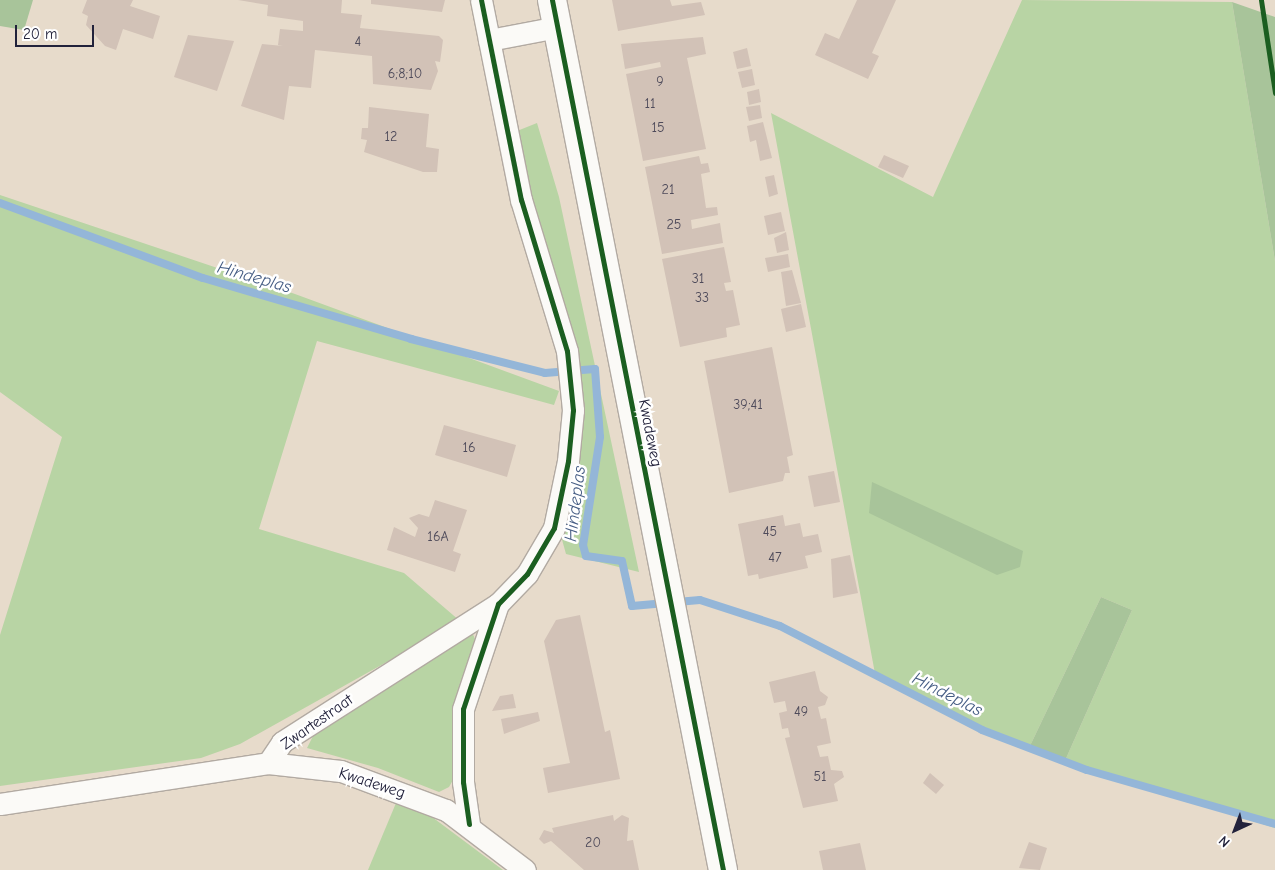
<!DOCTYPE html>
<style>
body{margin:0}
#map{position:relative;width:1275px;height:870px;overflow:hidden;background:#e7dbcb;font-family:"Comic Neue",sans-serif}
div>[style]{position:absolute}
.green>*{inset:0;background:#b8d4a4}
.forest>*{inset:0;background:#a8c49a}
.stream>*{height:8px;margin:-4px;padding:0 4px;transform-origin:4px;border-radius:4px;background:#94b6d8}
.building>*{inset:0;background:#d2c2b7}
.roads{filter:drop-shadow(1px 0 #b2aaa2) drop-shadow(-1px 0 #b2aaa2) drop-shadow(0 1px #b2aaa2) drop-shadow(0 -1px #b2aaa2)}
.minor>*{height:21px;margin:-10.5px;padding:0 10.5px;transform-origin:10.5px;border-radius:10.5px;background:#fbfaf7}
.secondary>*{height:28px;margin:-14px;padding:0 14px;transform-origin:14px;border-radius:14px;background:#fbfaf7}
.cycleway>*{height:5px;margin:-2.5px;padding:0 2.5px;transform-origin:2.5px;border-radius:2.5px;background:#1b5e20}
span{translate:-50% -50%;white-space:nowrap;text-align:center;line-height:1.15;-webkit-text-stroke:5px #fff;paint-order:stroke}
.number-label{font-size:14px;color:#4e4a5a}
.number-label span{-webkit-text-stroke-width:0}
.street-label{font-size:16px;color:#22223b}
.water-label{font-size:18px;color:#465d84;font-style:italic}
.north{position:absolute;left:1210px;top:805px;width:50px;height:50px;-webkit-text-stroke:4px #fff;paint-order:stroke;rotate:223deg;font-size:14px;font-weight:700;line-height:20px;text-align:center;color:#22223b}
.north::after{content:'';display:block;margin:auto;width:18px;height:22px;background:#22223b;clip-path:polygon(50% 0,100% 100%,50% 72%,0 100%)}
.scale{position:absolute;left:15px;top:25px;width:79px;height:22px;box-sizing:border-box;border:2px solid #22223b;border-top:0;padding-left:6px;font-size:15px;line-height:18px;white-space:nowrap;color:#22223b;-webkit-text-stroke:4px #fff;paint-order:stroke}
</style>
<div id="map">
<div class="green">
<div style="clip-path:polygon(1022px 0,1232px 2px,1275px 261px,1275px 828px,1064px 763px,1132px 610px,1101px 597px,1028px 750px,876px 679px,771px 113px,933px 197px)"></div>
<div style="clip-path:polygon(537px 123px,559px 197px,639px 572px,566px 554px,559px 529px,582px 414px,582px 384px,534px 215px,517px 131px)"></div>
<div style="clip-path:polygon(0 195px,295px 294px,559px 391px,554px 405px,317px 341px,259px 529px,404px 573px,460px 621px,240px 744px,201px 758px,0 786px,0 635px,62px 437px,0 392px)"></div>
<div style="clip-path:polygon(472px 632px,475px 639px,454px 707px,453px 780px,449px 787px,439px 792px,378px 768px,307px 748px,316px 730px)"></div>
<div style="clip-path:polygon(396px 803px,428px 814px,503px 870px,368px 870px)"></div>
</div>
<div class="forest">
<div style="clip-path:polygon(0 0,33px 0,24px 30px,0 26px)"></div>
<div style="clip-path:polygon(1232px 2px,1275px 17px,1275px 261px)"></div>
<div style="clip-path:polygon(872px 482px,1023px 551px,1020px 567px,997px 575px,869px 513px)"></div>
<div style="clip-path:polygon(1101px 597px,1132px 610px,1064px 763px,1028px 750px)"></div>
</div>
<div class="stream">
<div style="left:0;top:203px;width:216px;rotate:20.3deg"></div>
<div style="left:203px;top:278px;width:217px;rotate:16.3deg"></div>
<div style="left:411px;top:339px;width:138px;rotate:14.2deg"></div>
<div style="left:545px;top:373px;width:50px;rotate:-4.6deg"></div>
<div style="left:595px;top:369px;width:68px;rotate:85.8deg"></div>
<div style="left:600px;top:437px;width:109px;rotate:98.9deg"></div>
<div style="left:583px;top:545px;width:11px;rotate:75deg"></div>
<div style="left:586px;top:556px;width:36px;rotate:8deg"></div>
<div style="left:622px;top:561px;width:46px;rotate:77.5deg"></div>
<div style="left:632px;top:606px;width:68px;rotate:-5deg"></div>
<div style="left:700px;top:600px;width:84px;rotate:18deg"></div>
<div style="left:780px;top:626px;width:227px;rotate:27.2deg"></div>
<div style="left:982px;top:730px;width:112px;rotate:20.9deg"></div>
<div style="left:1087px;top:770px;width:196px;rotate:16deg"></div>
</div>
<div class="building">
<div style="clip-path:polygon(87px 0,133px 0,130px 6px,160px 16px,153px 39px,123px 29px,116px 50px,105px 46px,86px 25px,88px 16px,82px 13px)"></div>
<div style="clip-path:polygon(238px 0,342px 0,341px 13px,362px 15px,360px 28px,439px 36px,443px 40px,440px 62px,435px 61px,438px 71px,431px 90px,373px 84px,372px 56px,315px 50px,311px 88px,289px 86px,284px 120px,241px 106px,262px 44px,283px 46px,278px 45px,280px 29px,303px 31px,303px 21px,267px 16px,268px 5px)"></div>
<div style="clip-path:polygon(371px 0,445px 0,442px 12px,371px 4px)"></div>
<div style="clip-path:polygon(612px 0,670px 0,672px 6px,701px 2px,705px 15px,618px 31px)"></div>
<div style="clip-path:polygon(857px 0,896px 0,872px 53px,879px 56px,868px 79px,815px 55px,825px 33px,839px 39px)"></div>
<div style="clip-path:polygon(188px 35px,234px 41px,217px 91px,174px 77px)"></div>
<div style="clip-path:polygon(703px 37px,706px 54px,687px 58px,706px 149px,643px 161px,626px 74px,661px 67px,660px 62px,625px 69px,621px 44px)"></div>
<div style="clip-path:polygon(747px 48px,751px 66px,737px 69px,733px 52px)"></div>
<div style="clip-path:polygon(752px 69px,755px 85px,742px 88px,738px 72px)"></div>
<div style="clip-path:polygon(759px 89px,761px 102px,749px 105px,747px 92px)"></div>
<div style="clip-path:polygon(760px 105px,762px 118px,749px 121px,746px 107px)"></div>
<div style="clip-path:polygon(369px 107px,429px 114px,426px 147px,439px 149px,437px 172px,423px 172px,364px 152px,367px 140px,361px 139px,362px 128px,368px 128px)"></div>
<div style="clip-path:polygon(763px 122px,772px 158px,760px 161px,756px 140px,750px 142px,747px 126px)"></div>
<div style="clip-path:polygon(884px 155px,909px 166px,903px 178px,878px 167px)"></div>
<div style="clip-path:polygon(699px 156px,701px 164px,708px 163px,710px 172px,701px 174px,706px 208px,717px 207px,718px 215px,691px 220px,692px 229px,720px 223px,723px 243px,662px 254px,645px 167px)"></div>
<div style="clip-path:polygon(774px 175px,778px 194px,769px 197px,765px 177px)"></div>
<div style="clip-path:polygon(781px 212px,785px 231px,768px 235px,764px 216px)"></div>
<div style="clip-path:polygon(786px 232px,789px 250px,777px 253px,774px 238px)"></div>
<div style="clip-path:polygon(724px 247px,731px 282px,724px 283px,726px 291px,733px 290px,740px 325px,726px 328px,727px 337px,680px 347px,662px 259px)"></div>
<div style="clip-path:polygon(788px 254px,790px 267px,768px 272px,765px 258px)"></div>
<div style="clip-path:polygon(792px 270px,801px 303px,786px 306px,781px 272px)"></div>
<div style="clip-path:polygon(801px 304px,806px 327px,786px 332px,781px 309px)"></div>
<div style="clip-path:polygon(772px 347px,793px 455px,787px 457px,790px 473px,785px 473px,783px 481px,729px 493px,704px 361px)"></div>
<div style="clip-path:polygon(444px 425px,516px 445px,507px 477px,435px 455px)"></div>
<div style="clip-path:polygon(834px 471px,840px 502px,814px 507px,808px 476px)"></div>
<div style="clip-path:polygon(435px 500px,467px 510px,453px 551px,461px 554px,455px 572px,387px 550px,394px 527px,415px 537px,418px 528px,409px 518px,419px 514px,429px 517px)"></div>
<div style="clip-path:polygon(783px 515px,785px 526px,800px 523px,803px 537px,818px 534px,822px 552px,805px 556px,808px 568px,759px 579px,758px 574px,748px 576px,738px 524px)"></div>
<div style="clip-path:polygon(850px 555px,858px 593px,833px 598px,831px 559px)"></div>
<div style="clip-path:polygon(580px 615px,605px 732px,610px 730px,620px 779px,548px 793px,543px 768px,570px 763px,544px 641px,556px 620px)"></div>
<div style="clip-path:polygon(815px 671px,820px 691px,828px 697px,825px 705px,818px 707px,821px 719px,826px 718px,831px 743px,817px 746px,820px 757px,828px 756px,831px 770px,842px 771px,844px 777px,834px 784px,838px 801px,803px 808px,785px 738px,790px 737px,788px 728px,782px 729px,779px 713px,787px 711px,785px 701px,774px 703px,769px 682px)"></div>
<div style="clip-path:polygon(513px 694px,516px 708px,492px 711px,500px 696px)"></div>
<div style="clip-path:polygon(538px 712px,540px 721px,504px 734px,501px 719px)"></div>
<div style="clip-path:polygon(930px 773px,944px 785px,936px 794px,923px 783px)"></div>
<div style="clip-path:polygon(613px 815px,614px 821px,622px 815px,629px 818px,627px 841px,633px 840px,639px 870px,584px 870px,551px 841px,544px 844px,539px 839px,544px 830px,554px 833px,552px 828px)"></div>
<div style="clip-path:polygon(1029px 842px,1047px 848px,1040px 870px,1019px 868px)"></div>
<div style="clip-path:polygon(860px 843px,866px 870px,823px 870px,819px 851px)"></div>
</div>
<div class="roads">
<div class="minor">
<div style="left:489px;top:40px;width:70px;rotate:-10.7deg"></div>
<div style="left:268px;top:763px;width:25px;rotate:-56deg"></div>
<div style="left:282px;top:742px;width:256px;rotate:-32.6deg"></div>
<div style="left:0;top:804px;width:271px;rotate:-8.7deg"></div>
<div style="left:268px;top:763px;width:73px;rotate:6.3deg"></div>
<div style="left:341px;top:771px;width:112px;rotate:20.4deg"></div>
<div style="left:446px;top:810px;width:99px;rotate:37.2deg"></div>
<div style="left:469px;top:824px;width:42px;rotate:-98.1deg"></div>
<div style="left:463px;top:782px;width:73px;rotate:-90deg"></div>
<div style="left:463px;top:709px;width:111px;rotate:-71.6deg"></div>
<div style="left:498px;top:604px;width:42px;rotate:-46deg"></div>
<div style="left:527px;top:574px;width:53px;rotate:-59.6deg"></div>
<div style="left:554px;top:528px;width:68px;rotate:-78.2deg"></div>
<div style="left:568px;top:461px;width:51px;rotate:-84.4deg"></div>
<div style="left:573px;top:410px;width:59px;rotate:-95.8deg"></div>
<div style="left:567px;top:351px;width:158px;rotate:-106.9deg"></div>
<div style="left:521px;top:200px;width:204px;rotate:-101.3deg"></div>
</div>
<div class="secondary">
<div style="left:552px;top:0;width:887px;rotate:78.88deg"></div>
</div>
</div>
<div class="cycleway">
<div style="left:552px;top:0;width:887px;rotate:78.88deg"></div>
<div style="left:1261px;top:0;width:94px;rotate:81.4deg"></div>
<div style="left:469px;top:824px;width:42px;rotate:-98.1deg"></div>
<div style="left:463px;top:782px;width:73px;rotate:-90deg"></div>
<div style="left:463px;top:709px;width:111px;rotate:-71.6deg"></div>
<div style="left:498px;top:604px;width:42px;rotate:-46deg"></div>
<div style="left:527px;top:574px;width:53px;rotate:-59.6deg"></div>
<div style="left:554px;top:528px;width:68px;rotate:-78.2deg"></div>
<div style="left:568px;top:461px;width:51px;rotate:-84.4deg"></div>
<div style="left:573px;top:410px;width:59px;rotate:-95.8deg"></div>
<div style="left:567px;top:351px;width:158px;rotate:-106.9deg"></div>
<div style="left:521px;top:200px;width:204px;rotate:-101.3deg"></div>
</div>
<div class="number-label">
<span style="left:358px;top:42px">4</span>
<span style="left:405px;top:74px">6;8;10</span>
<span style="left:660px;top:82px">9</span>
<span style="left:650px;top:104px">11</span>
<span style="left:658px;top:128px">15</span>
<span style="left:391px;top:137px">12</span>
<span style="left:668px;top:190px">21</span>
<span style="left:674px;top:225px">25</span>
<span style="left:698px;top:279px">31</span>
<span style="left:702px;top:298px">33</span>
<span style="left:748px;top:405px">39;41</span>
<span style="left:469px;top:448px">16</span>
<span style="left:770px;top:532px">45</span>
<span style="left:438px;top:537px">16A</span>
<span style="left:775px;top:558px">47</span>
<span style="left:801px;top:712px">49</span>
<span style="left:820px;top:777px">51</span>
<span style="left:593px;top:843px">20</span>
</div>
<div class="street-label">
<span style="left:650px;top:433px;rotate:79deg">Kwadeweg</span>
<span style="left:317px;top:722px;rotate:-35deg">Zwartestraat</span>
<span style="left:372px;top:783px;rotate:18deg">Kwadeweg</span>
</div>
<div class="water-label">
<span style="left:254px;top:278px;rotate:16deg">Hindeplas</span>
<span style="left:576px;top:504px;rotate:-83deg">Hindeplas</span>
<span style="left:947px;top:695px;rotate:27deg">Hindeplas</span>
</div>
<div class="north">N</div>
<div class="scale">20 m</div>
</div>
